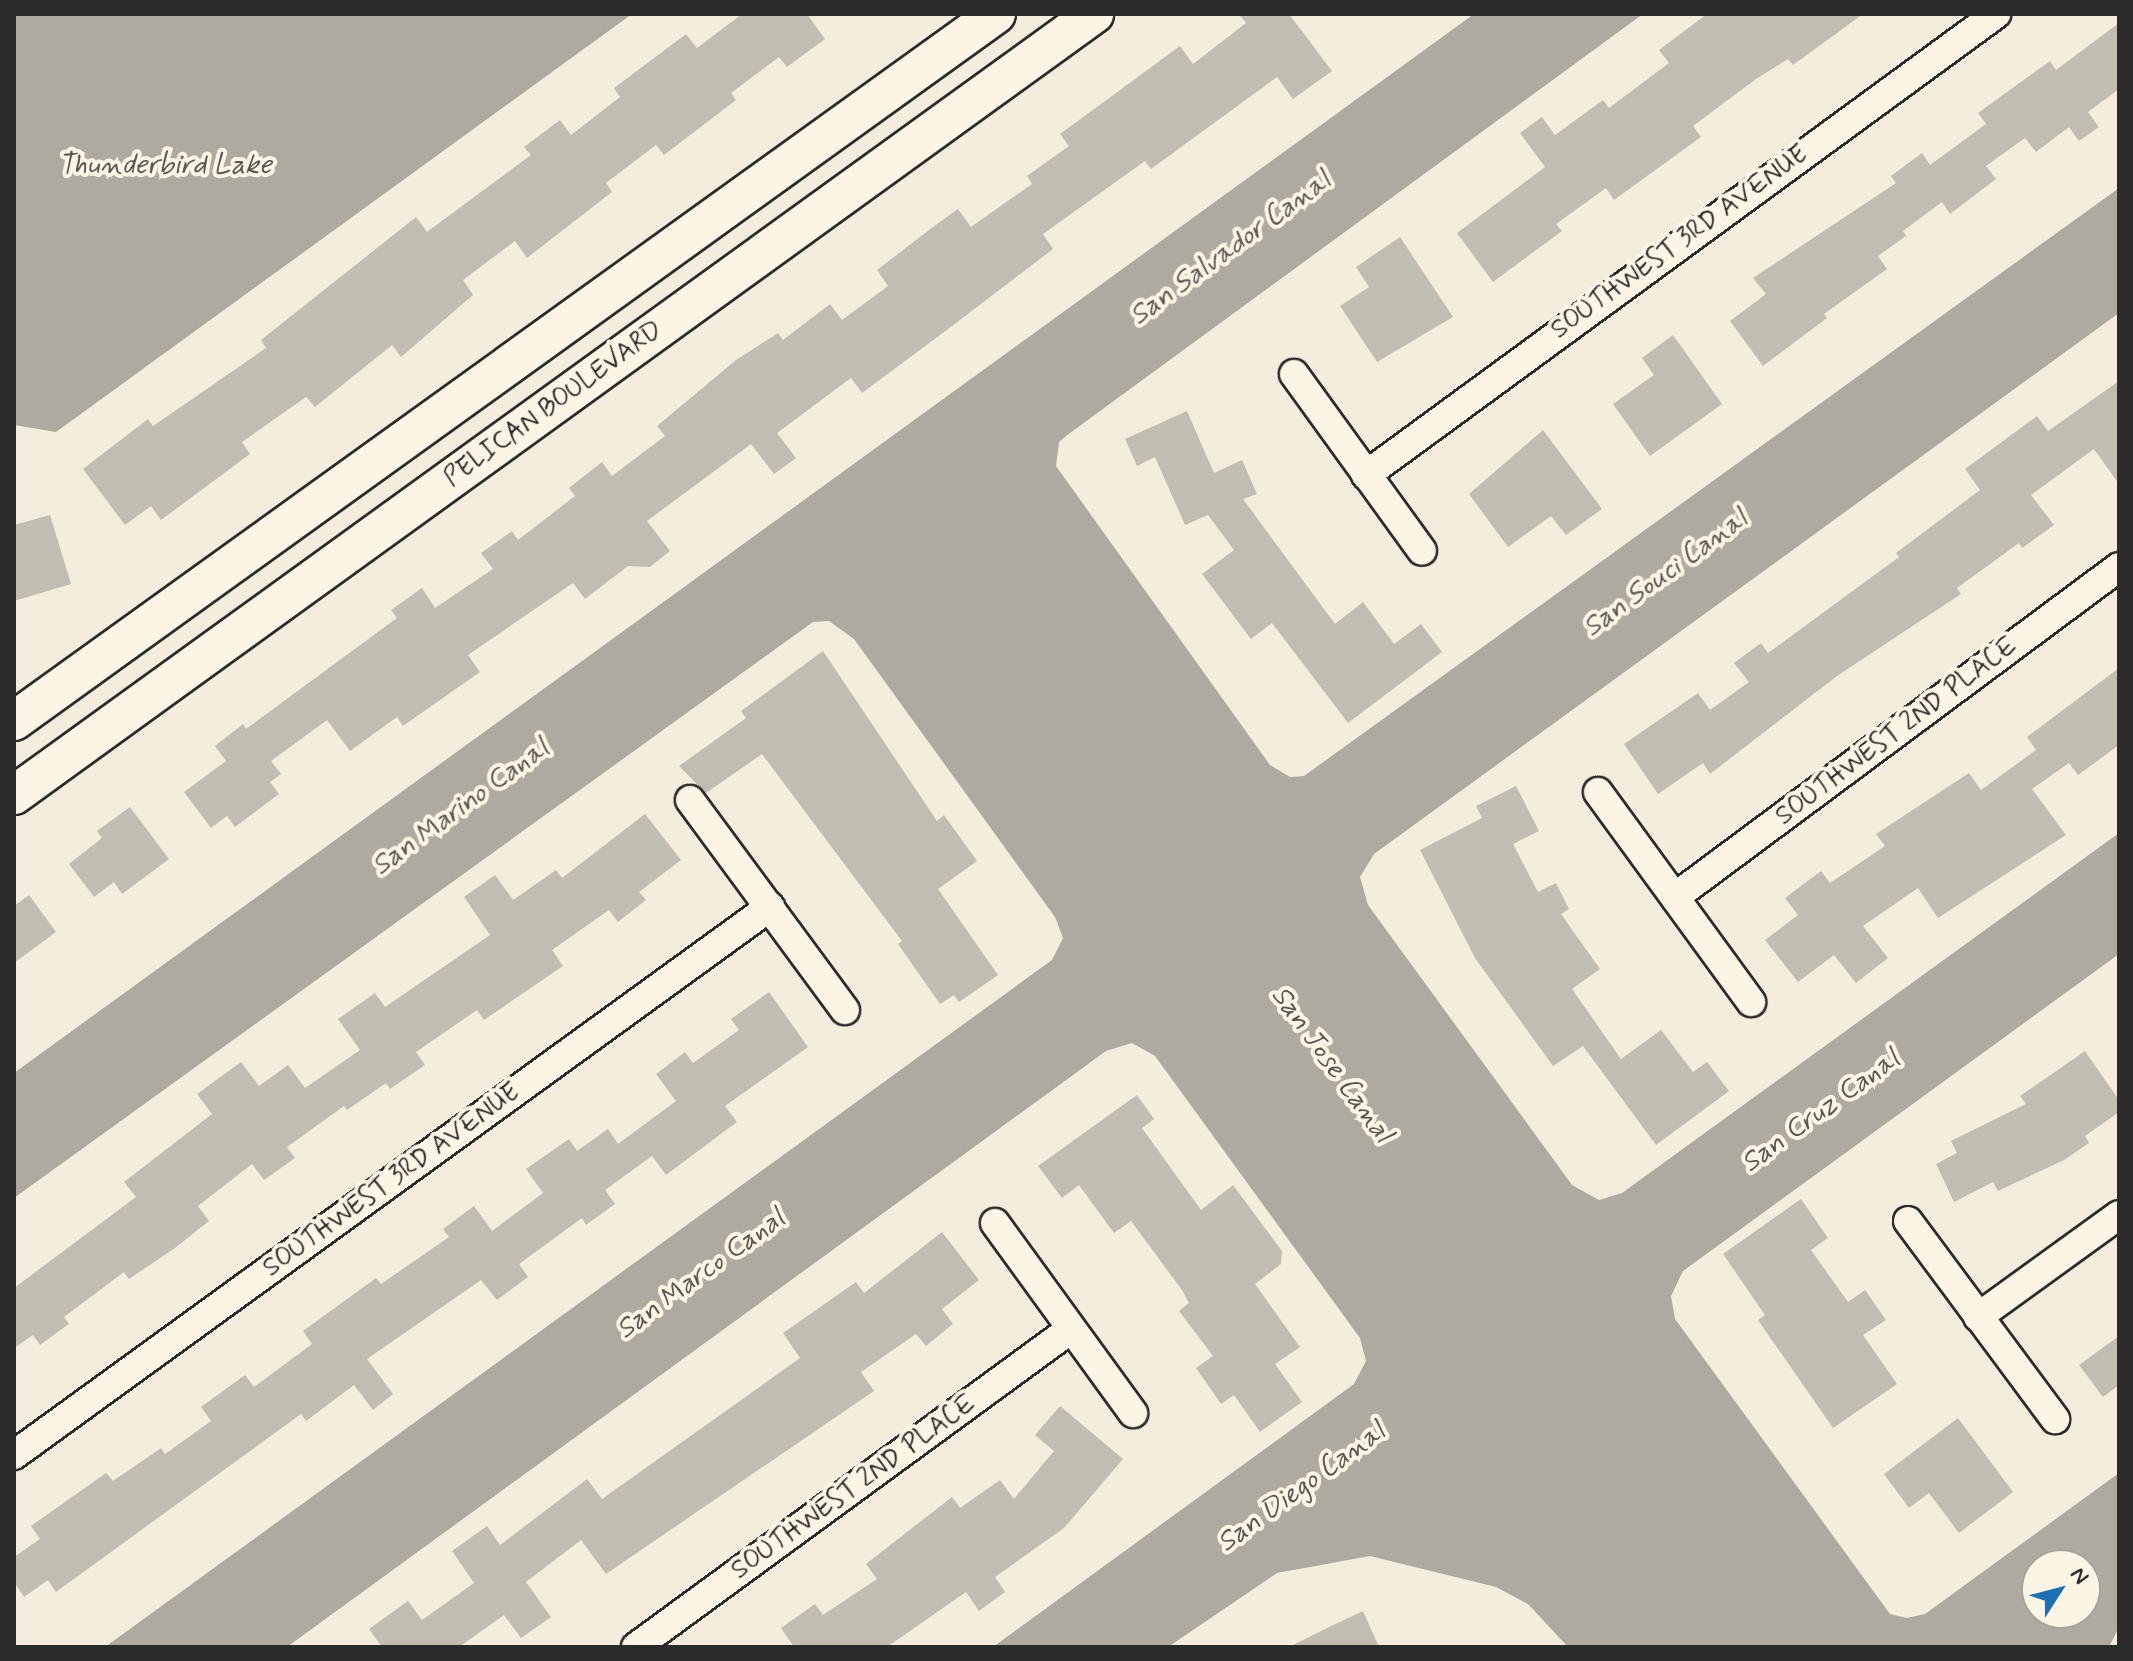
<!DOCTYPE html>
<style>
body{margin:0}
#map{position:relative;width:2133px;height:1661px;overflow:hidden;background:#f4edde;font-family:Mynerve,sans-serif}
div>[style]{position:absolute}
.water>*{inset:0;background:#afaaa0}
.building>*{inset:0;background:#c2bdb1}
.roads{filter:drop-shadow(2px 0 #2b2b2b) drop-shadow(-2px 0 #2b2b2b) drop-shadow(0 2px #2b2b2b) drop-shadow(0 -2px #2b2b2b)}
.street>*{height:28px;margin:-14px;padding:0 14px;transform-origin:14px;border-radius:14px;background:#fcf5e5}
.secondary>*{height:38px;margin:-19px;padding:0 19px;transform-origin:19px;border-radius:19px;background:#fcf5e5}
span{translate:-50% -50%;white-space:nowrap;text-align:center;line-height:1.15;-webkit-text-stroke:8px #fcf5e5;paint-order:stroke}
.street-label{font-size:26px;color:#2b2b2b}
.water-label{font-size:28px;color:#595754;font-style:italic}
.frame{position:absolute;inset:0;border:16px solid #2b2b2b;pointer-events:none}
.north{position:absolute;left:2021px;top:1549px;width:80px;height:80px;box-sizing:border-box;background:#fcf5e5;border:2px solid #a8a49b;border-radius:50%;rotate:54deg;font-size:22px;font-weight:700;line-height:32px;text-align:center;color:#2b2b2b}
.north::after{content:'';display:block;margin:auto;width:28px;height:36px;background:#1f6fb2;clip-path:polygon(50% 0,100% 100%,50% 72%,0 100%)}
</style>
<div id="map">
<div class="water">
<div style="clip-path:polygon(14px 14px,632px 14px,56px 432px,14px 425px)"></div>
<div style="clip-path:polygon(evenodd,1474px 14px,1643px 14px,1070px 433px,1059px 442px,1056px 466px,1270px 765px,1290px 777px,1304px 776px,2119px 188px,2119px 313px,1374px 854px,1360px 877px,1368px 905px,1572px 1185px,1599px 1200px,1622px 1193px,2119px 833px,2119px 954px,1683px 1271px,1671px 1296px,1675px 1319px,1890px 1614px,1907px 1618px,1925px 1614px,2119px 1473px,2119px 1627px,2109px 1647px,1568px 1647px,1528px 1604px,1496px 1587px,1370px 1556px,1277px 1573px,1168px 1647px,993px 1647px,1354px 1384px,1366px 1361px,1360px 1338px,1155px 1056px,1132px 1043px,1106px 1051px,287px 1647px,105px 1647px,1052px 960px,1063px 938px,1055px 917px,854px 639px,829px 621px,813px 622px,14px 1198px,14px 1073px,1474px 14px,2037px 1565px,2085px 1565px,2085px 1613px,2037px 1613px,2037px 1565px)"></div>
</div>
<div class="building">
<div style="clip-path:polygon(742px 14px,807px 14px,825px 39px,787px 67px,779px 57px,731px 93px,736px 100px,664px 155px,656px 145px,606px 183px,612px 192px,527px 258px,515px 241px,463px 280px,473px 295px,401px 357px,392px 345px,315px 407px,306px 397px,242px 442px,250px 454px,161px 520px,151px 506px,125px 525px,83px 469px,148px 419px,153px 426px,266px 348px,261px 340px,416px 217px,427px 232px,531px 155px,524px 147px,560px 120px,571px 135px,620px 97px,614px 88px,686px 34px,697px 48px)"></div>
<div style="clip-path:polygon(1239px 14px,1289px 14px,1332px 71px,1293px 99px,1277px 77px,1151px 169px,1145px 161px,1043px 234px,1053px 249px,952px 326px,862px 393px,851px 378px,777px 433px,796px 458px,774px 474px,751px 444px,647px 521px,670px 551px,650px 567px,628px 566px,585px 599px,573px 583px,468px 655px,480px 672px,403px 726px,397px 717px,350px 751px,327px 720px,271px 761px,281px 774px,270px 782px,279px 794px,235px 827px,227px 816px,211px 828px,184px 792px,226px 761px,215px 746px,243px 724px,246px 729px,397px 618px,391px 610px,422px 588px,435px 608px,493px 569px,481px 553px,512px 531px,518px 540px,575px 496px,569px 488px,602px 462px,612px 476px,665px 436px,657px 426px,736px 360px,778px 333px,783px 340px,830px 304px,842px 320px,888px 286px,877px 270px,929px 230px,958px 209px,971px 227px,1032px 184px,1027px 176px,1069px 146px,1060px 134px,1180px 46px,1193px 64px,1246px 23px)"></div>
<div style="clip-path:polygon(1707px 14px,1863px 14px,1793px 65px,1788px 59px,1756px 79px,1693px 126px,1701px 137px,1614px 200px,1606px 188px,1556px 224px,1562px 231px,1493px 282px,1457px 233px,1545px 167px,1520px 133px,1542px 117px,1555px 135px,1603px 100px,1609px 108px,1669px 63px,1659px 50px)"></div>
<div style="clip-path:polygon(2119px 23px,2119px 89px,2088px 112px,2099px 127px,2079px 141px,2069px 127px,2036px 152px,2025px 138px,1986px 166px,1996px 179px,1950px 214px,1942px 202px,1903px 231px,1906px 236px,1878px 256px,1887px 269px,1824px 314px,1827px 318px,1763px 366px,1730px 321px,1766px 294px,1753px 278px,1896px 183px,1891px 176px,1922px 153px,1930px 165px,1986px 124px,1978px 113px,2050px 61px,2056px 70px)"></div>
<div style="clip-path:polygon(1400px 237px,1453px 317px,1377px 362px,1340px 306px,1369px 287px,1356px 267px)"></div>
<div style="clip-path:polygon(1673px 335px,1722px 404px,1650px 456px,1613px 404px,1654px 375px,1642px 358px)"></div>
<div style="clip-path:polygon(2119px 381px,2119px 484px,2094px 449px,2031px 495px,2054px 525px,2022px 548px,2019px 543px,1957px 588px,1961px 594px,1837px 676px,1710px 774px,1703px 763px,1658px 794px,1624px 744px,1698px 693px,1710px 710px,1749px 682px,1734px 663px,1761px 643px,1768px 653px,1899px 557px,1896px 553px,1980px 490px,1965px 469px,2037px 416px,2048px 431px)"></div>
<div style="clip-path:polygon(1187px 411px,1214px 473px,1242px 460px,1257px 494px,1243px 499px,1335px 624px,1363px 602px,1394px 644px,1421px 624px,1442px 652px,1348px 723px,1272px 623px,1251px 639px,1202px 574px,1234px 550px,1208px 515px,1185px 525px,1155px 457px,1137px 466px,1125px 439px)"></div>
<div style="clip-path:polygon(1543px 430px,1602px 509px,1566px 535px,1551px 516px,1508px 547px,1469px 494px)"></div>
<div style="clip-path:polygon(50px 515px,71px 584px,14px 601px,14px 525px)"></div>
<div style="clip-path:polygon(823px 651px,937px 821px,944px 815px,977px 861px,938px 889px,998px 975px,959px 1002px,954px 995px,940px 1004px,898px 944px,902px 941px,762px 754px,706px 793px,679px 766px,746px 718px,741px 711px)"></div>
<div style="clip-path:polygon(2119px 668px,2119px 745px,2078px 775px,2069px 763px,2032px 789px,2066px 835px,1938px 918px,1918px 888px,1863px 926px,1888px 958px,1856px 983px,1834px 955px,1798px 982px,1765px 940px,1798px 915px,1785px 898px,1821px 871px,1830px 883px,1885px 846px,1876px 834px,1969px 773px,1981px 790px,2036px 750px,2027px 737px)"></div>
<div style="clip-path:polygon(1516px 786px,1539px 831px,1513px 844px,1538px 892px,1556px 883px,1569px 909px,1561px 914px,1600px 969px,1572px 989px,1621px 1059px,1661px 1030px,1693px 1072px,1707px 1062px,1729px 1091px,1656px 1145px,1583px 1046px,1553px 1066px,1475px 958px,1420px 850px,1482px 818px,1476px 806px)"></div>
<div style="clip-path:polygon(130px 807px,169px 859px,122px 894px,114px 882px,94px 897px,69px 864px,102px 838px,97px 831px)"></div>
<div style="clip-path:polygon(645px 814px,681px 860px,639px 892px,646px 900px,618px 922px,609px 910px,552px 950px,563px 966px,484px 1020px,477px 1010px,416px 1052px,425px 1065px,390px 1089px,386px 1083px,347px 1110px,344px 1106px,287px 1147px,295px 1158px,264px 1180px,252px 1164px,198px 1206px,209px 1221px,175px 1248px,129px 1279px,124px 1272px,64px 1317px,69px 1324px,40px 1345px,33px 1335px,14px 1348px,14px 1288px,136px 1197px,124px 1182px,212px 1114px,197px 1094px,241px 1062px,259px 1086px,288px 1065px,305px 1088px,360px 1050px,338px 1019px,375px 993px,385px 1007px,490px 935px,464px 897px,495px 875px,513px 900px,556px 870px,562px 878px)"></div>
<div style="clip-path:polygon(29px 895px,56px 932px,14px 963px,14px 906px)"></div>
<div style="clip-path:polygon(769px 992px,808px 1047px,725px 1106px,737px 1122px,666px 1175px,652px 1156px,605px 1190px,615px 1204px,586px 1225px,582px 1218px,519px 1264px,528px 1277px,497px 1300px,481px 1280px,367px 1359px,393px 1394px,373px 1410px,354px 1385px,306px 1421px,301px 1414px,56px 1592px,48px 1580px,24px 1597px,14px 1582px,14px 1557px,40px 1539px,31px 1526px,106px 1473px,113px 1481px,161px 1448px,165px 1454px,211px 1421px,201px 1407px,245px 1375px,254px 1387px,312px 1344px,303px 1331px,376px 1278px,381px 1284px,449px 1237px,443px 1229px,474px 1206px,492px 1231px,543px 1193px,526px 1169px,569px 1139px,577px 1151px,608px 1129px,618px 1144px,676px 1101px,656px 1074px,685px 1052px,693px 1063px,739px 1030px,731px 1019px)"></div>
<div style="clip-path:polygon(2085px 1051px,2119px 1100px,2119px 1112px,2085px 1136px,2089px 1143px,2064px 1160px,1998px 1191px,1993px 1182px,1954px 1202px,1936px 1164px,1957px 1153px,1951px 1141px,2026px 1104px,2020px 1096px)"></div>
<div style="clip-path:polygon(1137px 1095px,1154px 1119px,1142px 1128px,1201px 1210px,1233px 1185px,1282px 1251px,1281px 1264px,1255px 1284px,1300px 1347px,1275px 1364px,1302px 1402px,1260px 1432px,1234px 1395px,1221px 1404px,1196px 1368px,1213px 1356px,1179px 1311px,1189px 1303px,1182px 1290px,1131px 1221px,1114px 1233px,1079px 1185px,1062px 1198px,1038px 1166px)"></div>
<div style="clip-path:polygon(1801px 1199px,1828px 1238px,1811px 1250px,1848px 1302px,1865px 1290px,1886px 1320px,1863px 1335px,1897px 1384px,1833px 1428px,1758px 1320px,1765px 1315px,1723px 1254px)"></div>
<div style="clip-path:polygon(942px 1232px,979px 1280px,942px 1309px,953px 1324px,926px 1346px,916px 1334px,861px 1372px,874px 1391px,606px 1574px,581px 1540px,526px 1582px,551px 1617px,521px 1638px,504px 1615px,459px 1647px,382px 1647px,369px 1629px,408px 1601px,422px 1620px,474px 1583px,452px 1551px,487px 1526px,500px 1545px,587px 1479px,602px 1499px,800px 1358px,783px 1333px,856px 1282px,864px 1293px)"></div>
<div style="clip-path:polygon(2119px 1336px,2119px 1385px,2103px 1397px,2079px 1365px)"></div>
<div style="clip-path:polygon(1060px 1406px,1123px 1459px,1064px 1528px,995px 1577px,1005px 1592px,979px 1611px,966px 1592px,887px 1647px,794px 1647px,781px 1628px,815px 1604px,823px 1615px,877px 1579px,866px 1564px,952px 1497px,960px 1508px,1000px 1480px,1014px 1499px,1054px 1451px,1035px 1435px)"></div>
<div style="clip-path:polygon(1958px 1418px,2013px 1492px,1959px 1533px,1929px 1493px,1909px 1508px,1884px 1474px)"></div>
<div style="clip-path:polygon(1363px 1611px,1379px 1647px,1289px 1647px,1325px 1629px)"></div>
</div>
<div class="roads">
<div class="street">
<div style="left:1294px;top:374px;width:218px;rotate:54.1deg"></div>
<div style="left:1366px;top:475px;width:781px;rotate:-36.19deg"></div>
<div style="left:1598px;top:792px;width:260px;rotate:53.9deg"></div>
<div style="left:690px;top:800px;width:261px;rotate:53.6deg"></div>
<div style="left:1675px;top:897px;width:553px;rotate:-36.62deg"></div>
<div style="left:1908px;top:1221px;width:247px;rotate:53.4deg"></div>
<div style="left:995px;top:1223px;width:235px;rotate:54deg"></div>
<div style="left:1978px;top:1317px;width:174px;rotate:-35.9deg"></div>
<div style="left:14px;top:1455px;width:934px;rotate:-35.94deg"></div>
<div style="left:636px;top:1647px;width:539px;rotate:-36.17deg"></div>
</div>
<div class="secondary">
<div style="left:14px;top:721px;width:1210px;rotate:-35.75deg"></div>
<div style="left:14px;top:795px;width:1333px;rotate:-35.87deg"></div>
</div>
</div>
<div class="street-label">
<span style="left:1680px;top:243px;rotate:-36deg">SOUTHWEST 3RD AVENUE</span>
<span style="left:554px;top:405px;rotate:-36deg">PELICAN BOULEVARD</span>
<span style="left:1897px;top:732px;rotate:-37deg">SOUTHWEST 2ND PLACE</span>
<span style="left:392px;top:1181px;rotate:-36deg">SOUTHWEST 3RD AVENUE</span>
<span style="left:854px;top:1488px;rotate:-36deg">SOUTHWEST 2ND PLACE</span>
</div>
<div class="water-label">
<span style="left:165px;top:166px">Thunderbird Lake</span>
<span style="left:1231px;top:249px;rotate:-36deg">San Salvador Canal</span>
<span style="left:1666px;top:574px;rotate:-36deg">San Souci Canal</span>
<span style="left:461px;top:808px;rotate:-36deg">San Marino Canal</span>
<span style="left:1331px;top:1065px;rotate:54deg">San Jose Canal</span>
<span style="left:1821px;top:1112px;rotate:-36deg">San Cruz Canal</span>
<span style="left:701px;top:1275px;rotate:-36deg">San Marco Canal</span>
<span style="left:1302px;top:1488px;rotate:-36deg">San Diego Canal</span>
</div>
<div class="frame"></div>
<div class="north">N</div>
</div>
